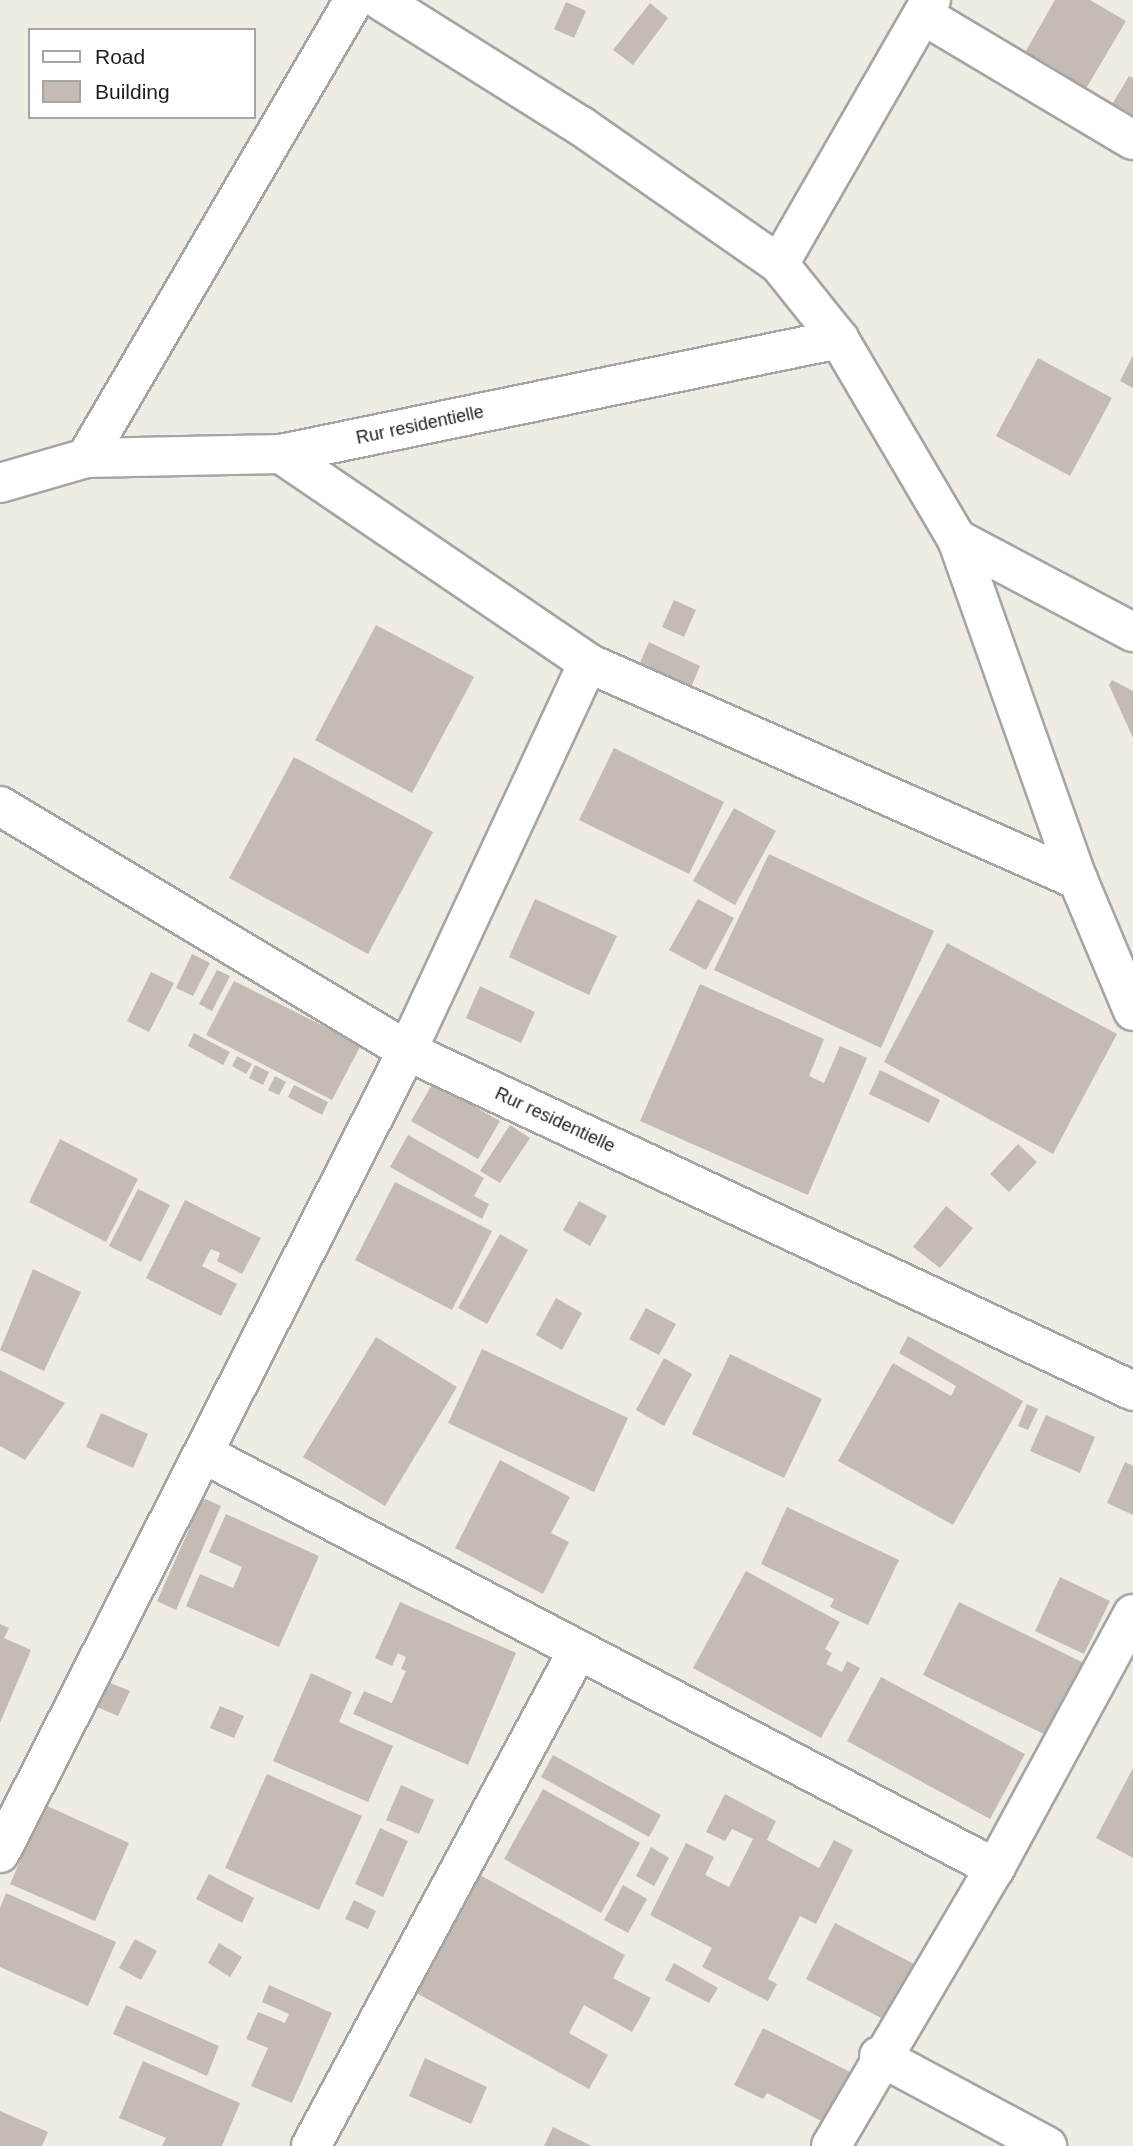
<!DOCTYPE html>
<style>
body{margin:0}
#map{position:relative;width:1133px;height:2146px;overflow:hidden;background:#efece4;font-family:Arial,sans-serif}
div>[style]{position:absolute}
.building>*{inset:0;background:#c4bcb4}
.roads{filter:drop-shadow(2px 0 #a5a5a5) drop-shadow(-2px 0 #a5a5a5) drop-shadow(0 2px #a5a5a5) drop-shadow(0 -2px #a5a5a5)}
.minor>*{height:38px;margin:-19px;padding:0 19px;transform-origin:19px;border-radius:19px;background:#fff}
span{translate:-50% -50%;white-space:nowrap;text-align:center;line-height:1.15;-webkit-text-stroke:6px #fff;paint-order:stroke}
.street-label{font-size:18px;color:#1e1e1e}
.legend{position:absolute;left:28px;top:28px;width:228px;height:91px;box-sizing:border-box;background:#fff;border:2px solid #a5a5a5;margin:0;padding:9px 12px;list-style:none;font-size:21px;color:#1e1e1e}
.legend li{display:flex;align-items:center;gap:14px;height:35px}
.legend b{width:35px;border:2px solid #a5a5a5}
</style>
<div id="map">
<div class="building">
<div style="clip-path:polygon(1055px 0,1090px 0,1126px 21px,1084px 92px,1023px 56px)"></div>
<div style="clip-path:polygon(566px 2px,586px 11px,574px 38px,554px 29px)"></div>
<div style="clip-path:polygon(650px 3px,668px 18px,633px 65px,613px 50px)"></div>
<div style="clip-path:polygon(1129px 76px,1133px 78px,1133px 119px,1111px 106px)"></div>
<div style="clip-path:polygon(1133px 355px,1133px 388px,1120px 381px)"></div>
<div style="clip-path:polygon(1038px 358px,1112px 398px,1070px 476px,996px 436px)"></div>
<div style="clip-path:polygon(674px 600px,696px 610px,684px 637px,662px 627px)"></div>
<div style="clip-path:polygon(376px 625px,474px 677px,412px 793px,315px 740px)"></div>
<div style="clip-path:polygon(649px 642px,700px 666px,687px 697px,635px 674px)"></div>
<div style="clip-path:polygon(1112px 680px,1133px 691px,1133px 738px,1109px 685px)"></div>
<div style="clip-path:polygon(614px 748px,724px 802px,689px 874px,579px 820px)"></div>
<div style="clip-path:polygon(294px 757px,433px 832px,368px 954px,229px 878px)"></div>
<div style="clip-path:polygon(734px 808px,776px 831px,735px 905px,693px 881px)"></div>
<div style="clip-path:polygon(769px 854px,934px 931px,881px 1048px,714px 970px)"></div>
<div style="clip-path:polygon(535px 899px,617px 936px,589px 995px,509px 957px)"></div>
<div style="clip-path:polygon(698px 899px,734px 918px,706px 970px,669px 950px)"></div>
<div style="clip-path:polygon(947px 943px,1117px 1034px,1053px 1154px,884px 1062px)"></div>
<div style="clip-path:polygon(192px 954px,210px 963px,193px 996px,176px 988px)"></div>
<div style="clip-path:polygon(217px 970px,230px 976px,212px 1011px,199px 1004px)"></div>
<div style="clip-path:polygon(151px 972px,174px 983px,149px 1032px,127px 1021px)"></div>
<div style="clip-path:polygon(234px 981px,361px 1045px,332px 1100px,206px 1035px)"></div>
<div style="clip-path:polygon(700px 984px,824px 1039px,809px 1076px,824px 1083px,840px 1046px,867px 1058px,808px 1195px,640px 1121px)"></div>
<div style="clip-path:polygon(480px 986px,535px 1012px,521px 1043px,466px 1018px)"></div>
<div style="clip-path:polygon(194px 1033px,230px 1052px,223px 1065px,188px 1046px)"></div>
<div style="clip-path:polygon(237px 1056px,252px 1064px,246px 1074px,232px 1066px)"></div>
<div style="clip-path:polygon(255px 1065px,269px 1072px,263px 1085px,249px 1078px)"></div>
<div style="clip-path:polygon(880px 1070px,940px 1100px,929px 1123px,869px 1094px)"></div>
<div style="clip-path:polygon(275px 1076px,286px 1082px,279px 1095px,268px 1090px)"></div>
<div style="clip-path:polygon(433px 1083px,500px 1121px,478px 1159px,411px 1121px)"></div>
<div style="clip-path:polygon(294px 1085px,328px 1102px,322px 1115px,288px 1097px)"></div>
<div style="clip-path:polygon(510px 1125px,530px 1138px,500px 1183px,480px 1171px)"></div>
<div style="clip-path:polygon(408px 1135px,484px 1178px,474px 1196px,489px 1204px,482px 1219px,390px 1167px)"></div>
<div style="clip-path:polygon(60px 1139px,138px 1179px,106px 1242px,29px 1202px)"></div>
<div style="clip-path:polygon(1018px 1144px,1037px 1162px,1009px 1192px,990px 1174px)"></div>
<div style="clip-path:polygon(395px 1182px,492px 1231px,452px 1310px,355px 1260px)"></div>
<div style="clip-path:polygon(138px 1189px,170px 1205px,141px 1262px,109px 1246px)"></div>
<div style="clip-path:polygon(185px 1200px,261px 1238px,242px 1274px,217px 1261px,220px 1253px,211px 1249px,202px 1266px,237px 1284px,221px 1316px,146px 1278px)"></div>
<div style="clip-path:polygon(579px 1201px,607px 1216px,590px 1246px,563px 1230px)"></div>
<div style="clip-path:polygon(946px 1206px,973px 1228px,940px 1268px,913px 1247px)"></div>
<div style="clip-path:polygon(500px 1234px,528px 1250px,487px 1324px,458px 1308px)"></div>
<div style="clip-path:polygon(33px 1269px,81px 1292px,44px 1371px,0 1350px)"></div>
<div style="clip-path:polygon(556px 1298px,582px 1313px,562px 1350px,536px 1335px)"></div>
<div style="clip-path:polygon(646px 1308px,676px 1324px,659px 1355px,629px 1339px)"></div>
<div style="clip-path:polygon(908px 1336px,1023px 1401px,953px 1525px,838px 1461px,893px 1363px,951px 1396px,956px 1386px,899px 1353px)"></div>
<div style="clip-path:polygon(376px 1337px,457px 1387px,385px 1506px,303px 1457px)"></div>
<div style="clip-path:polygon(482px 1349px,628px 1418px,594px 1492px,448px 1423px)"></div>
<div style="clip-path:polygon(730px 1354px,822px 1399px,784px 1478px,692px 1434px)"></div>
<div style="clip-path:polygon(664px 1358px,692px 1374px,664px 1426px,636px 1410px)"></div>
<div style="clip-path:polygon(0 1370px,65px 1403px,25px 1460px,0 1446px)"></div>
<div style="clip-path:polygon(1027px 1404px,1038px 1409px,1028px 1430px,1018px 1426px)"></div>
<div style="clip-path:polygon(101px 1413px,148px 1434px,133px 1468px,86px 1447px)"></div>
<div style="clip-path:polygon(1046px 1415px,1095px 1437px,1080px 1473px,1030px 1451px)"></div>
<div style="clip-path:polygon(500px 1460px,570px 1497px,551px 1533px,569px 1542px,543px 1594px,455px 1548px)"></div>
<div style="clip-path:polygon(1125px 1462px,1133px 1466px,1133px 1515px,1107px 1503px)"></div>
<div style="clip-path:polygon(203px 1498px,221px 1506px,176px 1610px,157px 1601px)"></div>
<div style="clip-path:polygon(787px 1507px,899px 1560px,868px 1625px,830px 1607px,834px 1599px,761px 1564px)"></div>
<div style="clip-path:polygon(226px 1514px,319px 1556px,279px 1647px,186px 1606px,200px 1574px,233px 1588px,242px 1567px,209px 1552px)"></div>
<div style="clip-path:polygon(746px 1571px,840px 1622px,825px 1649px,832px 1653px,826px 1664px,842px 1672px,847px 1661px,860px 1668px,821px 1738px,693px 1668px)"></div>
<div style="clip-path:polygon(1060px 1577px,1110px 1601px,1084px 1654px,1035px 1631px)"></div>
<div style="clip-path:polygon(400px 1602px,516px 1653px,468px 1765px,353px 1714px,364px 1691px,392px 1703px,406px 1671px,401px 1669px,406px 1657px,398px 1653px,392px 1666px,375px 1658px)"></div>
<div style="clip-path:polygon(959px 1602px,1088px 1665px,1052px 1738px,923px 1675px)"></div>
<div style="clip-path:polygon(0 1624px,9px 1628px,4px 1638px,31px 1650px,0 1723px)"></div>
<div style="clip-path:polygon(311px 1673px,352px 1692px,339px 1722px,393px 1746px,368px 1802px,273px 1761px)"></div>
<div style="clip-path:polygon(881px 1677px,1025px 1754px,990px 1819px,847px 1741px)"></div>
<div style="clip-path:polygon(108px 1682px,130px 1691px,118px 1716px,97px 1707px)"></div>
<div style="clip-path:polygon(220px 1706px,244px 1716px,234px 1738px,210px 1728px)"></div>
<div style="clip-path:polygon(553px 1755px,661px 1815px,649px 1837px,541px 1777px)"></div>
<div style="clip-path:polygon(1133px 1768px,1133px 1858px,1096px 1838px)"></div>
<div style="clip-path:polygon(267px 1774px,362px 1816px,319px 1910px,225px 1868px)"></div>
<div style="clip-path:polygon(401px 1785px,434px 1800px,419px 1834px,386px 1820px)"></div>
<div style="clip-path:polygon(543px 1789px,640px 1843px,601px 1913px,504px 1859px)"></div>
<div style="clip-path:polygon(725px 1794px,776px 1821px,767px 1840px,819px 1868px,834px 1840px,853px 1850px,816px 1924px,800px 1916px,768px 1979px,777px 1984px,768px 2001px,702px 1967px,712px 1948px,650px 1915px,686px 1843px,714px 1857px,705px 1875px,729px 1887px,753px 1839px,732px 1829px,725px 1841px,706px 1832px)"></div>
<div style="clip-path:polygon(45px 1805px,129px 1843px,95px 1921px,10px 1884px)"></div>
<div style="clip-path:polygon(380px 1828px,408px 1841px,383px 1897px,355px 1884px)"></div>
<div style="clip-path:polygon(651px 1847px,669px 1858px,654px 1886px,636px 1876px)"></div>
<div style="clip-path:polygon(469px 1869px,625px 1955px,613px 1978px,651px 1998px,632px 2032px,584px 2005px,569px 2033px,608px 2055px,589px 2089px,404px 1986px)"></div>
<div style="clip-path:polygon(209px 1874px,254px 1898px,242px 1923px,196px 1899px)"></div>
<div style="clip-path:polygon(623px 1885px,647px 1899px,628px 1933px,604px 1920px)"></div>
<div style="clip-path:polygon(6px 1893px,116px 1942px,88px 2006px,0 1967px,0 1908px)"></div>
<div style="clip-path:polygon(354px 1900px,376px 1911px,368px 1929px,345px 1919px)"></div>
<div style="clip-path:polygon(835px 1923px,916px 1965px,887px 2021px,806px 1979px)"></div>
<div style="clip-path:polygon(135px 1939px,157px 1951px,141px 1980px,119px 1968px)"></div>
<div style="clip-path:polygon(219px 1943px,242px 1957px,230px 1977px,208px 1963px)"></div>
<div style="clip-path:polygon(674px 1963px,718px 1988px,709px 2003px,665px 1980px)"></div>
<div style="clip-path:polygon(269px 1985px,332px 2013px,292px 2103px,251px 2086px,268px 2048px,246px 2039px,258px 2012px,285px 2023px,289px 2014px,262px 2002px)"></div>
<div style="clip-path:polygon(126px 2005px,219px 2046px,207px 2076px,113px 2034px)"></div>
<div style="clip-path:polygon(763px 2028px,856px 2075px,831px 2126px,767px 2093px,763px 2099px,734px 2085px)"></div>
<div style="clip-path:polygon(425px 2058px,487px 2087px,471px 2124px,409px 2096px)"></div>
<div style="clip-path:polygon(143px 2061px,240px 2103px,222px 2146px,162px 2146px,166px 2138px,119px 2118px)"></div>
<div style="clip-path:polygon(0 2111px,48px 2132px,42px 2146px,0 2146px)"></div>
<div style="clip-path:polygon(553px 2127px,592px 2146px,544px 2146px)"></div>
</div>
<div class="roads">
<div class="minor">
<div style="left:380px;top:0;width:237px;rotate:32.1deg"></div>
<div style="left:581px;top:126px;width:241px;rotate:34.9deg"></div>
<div style="left:779px;top:264px;width:96px;rotate:51.3deg"></div>
<div style="left:839px;top:339px;width:232px;rotate:59.5deg"></div>
<div style="left:957px;top:539px;width:362px;rotate:70.5deg"></div>
<div style="left:1078px;top:880px;width:142px;rotate:67.2deg"></div>
<div style="left:923px;top:15px;width:244px;rotate:30.8deg"></div>
<div style="left:779px;top:264px;width:305px;rotate:-60.1deg"></div>
<div style="left:281px;top:454px;width:371px;rotate:34.2deg"></div>
<div style="left:588px;top:663px;width:536px;rotate:23.89deg"></div>
<div style="left:86px;top:458px;width:531px;rotate:-59.67deg"></div>
<div style="left:0;top:483px;width:90px;rotate:-16.2deg"></div>
<div style="left:86px;top:458px;width:195px;rotate:-1.2deg"></div>
<div style="left:281px;top:454px;width:570px;rotate:-11.65deg"></div>
<div style="left:957px;top:539px;width:199px;rotate:27.9deg"></div>
<div style="left:0;top:806px;width:475px;rotate:31deg"></div>
<div style="left:407px;top:1051px;width:802px;rotate:25.09deg"></div>
<div style="left:206px;top:1455px;width:891px;rotate:27.63deg"></div>
<div style="left:0;top:1853px;width:899px;rotate:-63.09deg"></div>
<div style="left:407px;top:1051px;width:428px;rotate:-65deg"></div>
<div style="left:879px;top:2056px;width:191px;rotate:28.2deg"></div>
<div style="left:311px;top:2146px;width:561px;rotate:-61.7deg"></div>
<div style="left:831px;top:2146px;width:323px;rotate:-59.5deg"></div>
<div style="left:995px;top:1868px;width:289px;rotate:-61.5deg"></div>
</div>
</div>
<div class="street-label">
<span style="left:420px;top:425px;rotate:-12deg">Rur residentielle</span>
<span style="left:555px;top:1120px;rotate:25deg">Rur residentielle</span>
</div>
<ul class="legend">
<li><b style="height:9px;background:#fff"></b>Road</li>
<li><b style="height:19px;background:#c4bcb4"></b>Building</li>
</ul>
</div>
